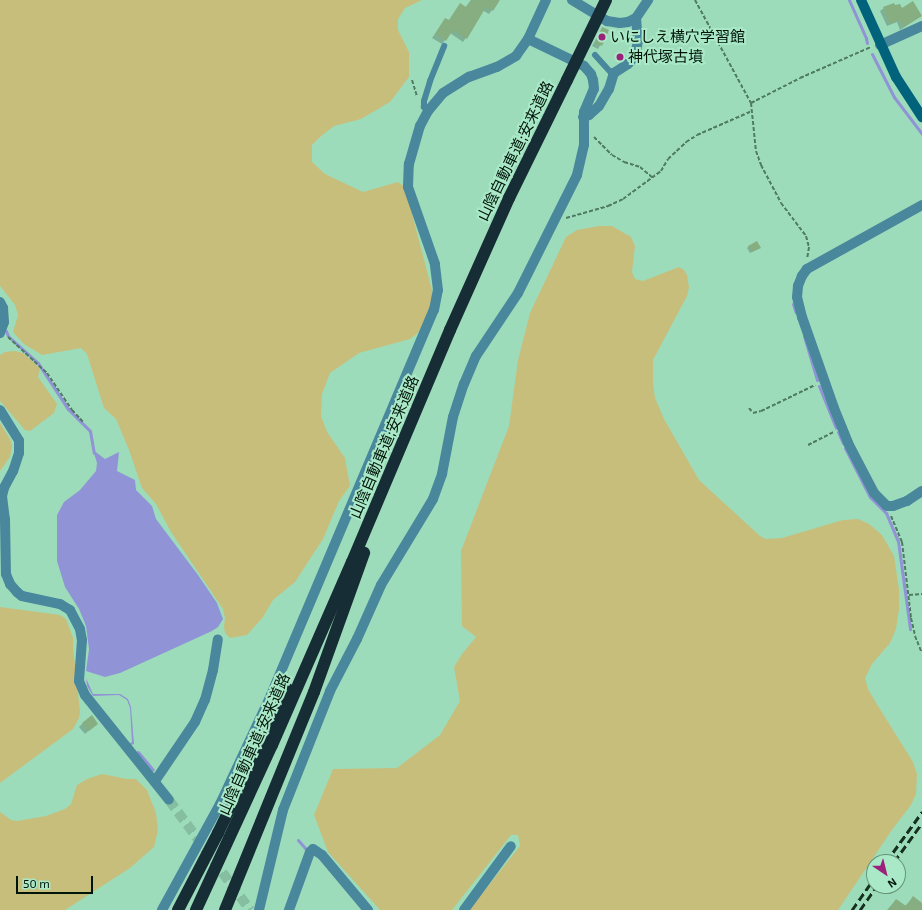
<!DOCTYPE html>
<meta charset="utf-8">
<style>
body{margin:0}
#map{position:relative;width:922px;height:910px;overflow:hidden;background:#9ddcbb;font-family:"Exo 2","Noto Sans JP",sans-serif}
div>[style]{position:absolute}
.green>*{inset:0;background:#c7be7b}
.water>*{inset:0;background:#9093d6}
.shadow>*{inset:0;background:#0003}
.stream>*{height:3px;margin:-1.5px;padding:0 1.5px;transform-origin:1.5px;border-radius:1.5px;background:#9093d6}
.building>*{inset:0;background:#86ae80}
.street-tunnel>*{height:10px;margin-top:-5px;transform-origin:0;background:repeating-linear-gradient(90deg,#85bea0 0 10px,transparent 0 15px)}
.path>*{height:2px;margin-top:-1px;transform-origin:0;background:repeating-linear-gradient(90deg,#4f7a64 0 4px,transparent 0 6px)}
.lane>*{height:6px;margin:-3px;padding:0 3px;transform-origin:3px;border-radius:3px;background:#49879c}
.street>*{height:10px;margin:-5px;padding:0 5px;transform-origin:5px;border-radius:5px;background:#49879c}
.secondary>*{height:10px;margin:-5px;padding:0 5px;transform-origin:5px;border-radius:5px;background:#00637b}
.highway>*{height:12px;margin:-6px;padding:0 6px;transform-origin:6px;border-radius:6px;background:#172d35}
.rail>*{height:3px;margin-top:-1.5px;transform-origin:0;background:repeating-linear-gradient(90deg,#152f21 0 8px,transparent 0 12px)}
.highway-bridge>*{height:12px;margin:-6px;padding:0 6px;transform-origin:6px;border-radius:6px;background:#172d35}
.dots>*{width:11px;height:11px;translate:-50% -50%;box-sizing:border-box;border:2px solid #aae9c8;border-radius:50%}
span{translate:-50% -50%;white-space:nowrap;text-align:center;line-height:1.15;-webkit-text-stroke:4px #aae9c8;paint-order:stroke}
.poi-label{font-size:15px;color:#00150a}
.left{translate:0 -50%;text-align:left}
.street-label{font-size:15px;color:#00150a}
.north{position:absolute;left:866px;top:854px;width:40px;height:40px;box-sizing:border-box;background:#aae9c8;border:1px solid #66947c;border-radius:50%;rotate:145deg;font-size:11px;font-weight:700;line-height:16px;text-align:center;color:#00150a}
.north::after{content:'';display:block;margin:auto;width:14px;height:18px;background:#9b217a;clip-path:polygon(50% 0,100% 100%,50% 72%,0 100%)}
.scale{position:absolute;left:16px;top:876px;width:77px;height:18px;box-sizing:border-box;border:2px solid #00150a;border-top:0;padding-left:5px;font-size:12px;line-height:14px;white-space:nowrap;color:#00150a;-webkit-text-stroke:3px #aae9c8;paint-order:stroke}
</style>
<div id="map">
<div class="green">
<div style="clip-path:polygon(0 0,422px 0,405px 8px,398px 19px,398px 30px,409px 52px,409px 77px,390px 102px,361px 119px,334px 126px,320px 137px,312px 145px,312px 162px,325px 174px,363px 192px,398px 182px,405px 187px,433px 294px,430px 311px,418px 333px,410px 339px,359px 353px,330px 373px,322px 394px,321px 416px,327px 432px,345px 458px,350px 486px,339px 501px,323px 539px,295px 582px,273px 600px,263px 617px,247px 635px,230px 638px,225px 633px,224px 627px,225px 618px,223px 609px,171px 532px,156px 504px,142px 488px,129px 450px,116px 419px,104px 408px,87px 354px,81px 348px,42px 355px,24px 344px,13px 332px,18px 315px,15px 305px,0 286px)"></div>
<div style="clip-path:polygon(599px 226px,612px 226px,631px 237px,635px 246px,632px 272px,635px 279px,643px 281px,679px 267px,684px 270px,687px 275px,689px 287px,687px 296px,653px 360px,653px 383px,655px 398px,664px 419px,699px 480px,760px 536px,766px 539px,782px 538px,843px 520px,858px 519px,869px 524px,882px 535px,894px 556px,899px 590px,899px 609px,896px 629px,890px 643px,872px 664px,865px 678px,868px 689px,878px 706px,913px 762px,917px 774px,916px 794px,911px 805px,894px 827px,838px 910px,469px 910px,520px 846px,518px 835px,511px 835px,452px 910px,380px 910px,328px 852px,314px 815px,333px 769px,397px 768px,440px 735px,460px 701px,454px 667px,462px 654px,476px 637px,462px 626px,461px 551px,509px 426px,518px 360px,530px 313px,566px 237px,577px 230px)"></div>
<div style="clip-path:polygon(15px 351px,23px 353px,40px 368px,38px 377px,57px 404px,54px 413px,30px 431px,25px 430px,0 401px,0 355px,5px 352px)"></div>
<div style="clip-path:polygon(0 423px,10px 439px,12px 446px,10px 457px,0 471px)"></div>
<div style="clip-path:polygon(0 607px,60px 615px,66px 619px,73px 638px,73px 647px,80px 712px,79px 718px,73px 729px,0 783px)"></div>
<div style="clip-path:polygon(102px 774px,127px 779px,136px 779px,147px 790px,156px 813px,158px 830px,154px 847px,130px 868px,65px 910px,0 910px,0 812px,11px 820px,17px 821px,46px 816px,65px 809px,71px 804px,77px 785px,87px 779px)"></div>
</div>
<div class="water">
<div style="clip-path:polygon(93px 450px,105px 459px,119px 452px,117px 471px,135px 480px,136px 490px,152px 506px,156px 519px,198px 575px,217px 603px,223px 619px,218px 627px,212px 631px,120px 673px,105px 677px,86px 671px,89px 649px,86px 626px,79px 609px,65px 587px,57px 561px,57px 515px,64px 502px,80px 490px,96px 471px,97px 463px)"></div>
<div style="clip-path:polygon(86px 678px,93px 694px,120px 694px,128px 699px,131px 707px,134px 744px,131px 745px,130px 743px,132px 742px,130px 708px,127px 700px,119px 695px,93px 696px,87px 686px)"></div>
</div>
<div class="shadow">
<div style="clip-path:polygon(471px 0,496px 0,498px 2px,489px 14px,482px 10px,474px 22px,476px 23px,463px 42px,450px 33px,442px 44px,432px 38px,445px 19px,448px 21px,465px 8px)"></div>
<div style="clip-path:polygon(884px 8px,901px 10px,921px 16px,900px 30px,897px 22px,887px 26px,880px 11px)"></div>
<div style="clip-path:polygon(602px 29px,608px 31px,598px 49px,592px 46px)"></div>
<div style="clip-path:polygon(749px 246px,758px 249px,750px 253px,747px 248px)"></div>
<div style="clip-path:polygon(83px 723px,93px 727px,85px 734px,79px 727px)"></div>
<div style="clip-path:polygon(913px 898px,922px 904px,922px 910px,887px 910px,896px 900px,905px 906px)"></div>
</div>
<div class="stream">
<div style="left:849px;top:0;width:42px;rotate:65.9deg"></div>
<div style="left:866px;top:38px;width:5px;rotate:79deg"></div>
<div style="left:872px;top:54px;width:48px;rotate:62.9deg"></div>
<div style="left:894px;top:97px;width:46px;rotate:52.9deg"></div>
<div style="left:793px;top:304px;width:9px;rotate:72deg"></div>
<div style="left:6px;top:331px;width:5px;rotate:68deg"></div>
<div style="left:8px;top:336px;width:40px;rotate:42deg"></div>
<div style="left:38px;top:363px;width:55px;rotate:56.9deg"></div>
<div style="left:68px;top:409px;width:31px;rotate:45deg"></div>
<div style="left:90px;top:431px;width:22px;rotate:80deg"></div>
<div style="left:804px;top:336px;width:46px;rotate:73.5deg"></div>
<div style="left:819px;top:386px;width:45px;rotate:68deg"></div>
<div style="left:838px;top:432px;width:12px;rotate:66deg"></div>
<div style="left:845px;top:448px;width:55px;rotate:63deg"></div>
<div style="left:870px;top:497px;width:23px;rotate:45deg"></div>
<div style="left:886px;top:513px;width:30px;rotate:67deg"></div>
<div style="left:898px;top:541px;width:89px;rotate:82.2deg"></div>
<div style="left:138px;top:752px;width:23px;rotate:50deg"></div>
<div style="left:298px;top:840px;width:11px;rotate:49deg"></div>
</div>
<div class="building">
<div style="clip-path:polygon(471px 0,500px 0,493px 11px,486px 7px,467px 39px,453px 30px,446px 41px,435px 34px,445px 18px,449px 20px,460px 3px,466px 7px)"></div>
<div style="clip-path:polygon(913px 1px,922px 16px,904px 27px,901px 20px,890px 24px,883px 7px,894px 3px,895px 5px,900px 4px,902px 8px)"></div>
<div style="clip-path:polygon(602px 27px,609px 30px,602px 46px,595px 43px)"></div>
<div style="clip-path:polygon(757px 241px,761px 248px,752px 252px,748px 246px)"></div>
<div style="clip-path:polygon(92px 715px,98px 724px,89px 731px,82px 723px)"></div>
<div style="clip-path:polygon(913px 896px,922px 903px,922px 910px,888px 910px,896px 899px,906px 906px)"></div>
</div>
<div class="street-tunnel">
<div style="left:169px;top:800px;width:137px;rotate:53.6deg"></div>
</div>
<div class="path">
<div style="left:695px;top:0;width:117px;rotate:61.5deg"></div>
<div style="left:751px;top:103px;width:48px;rotate:84.1deg"></div>
<div style="left:756px;top:151px;width:15px;rotate:70deg"></div>
<div style="left:761px;top:165px;width:43px;rotate:62.2deg"></div>
<div style="left:781px;top:203px;width:41px;rotate:52.9deg"></div>
<div style="left:806px;top:236px;width:11px;rotate:75deg"></div>
<div style="left:809px;top:247px;width:12px;rotate:99deg"></div>
<div style="left:412px;top:80px;width:17px;rotate:73deg"></div>
<div style="left:751px;top:103px;width:55px;rotate:-27deg"></div>
<div style="left:800px;top:78px;width:77px;rotate:-23.6deg"></div>
<div style="left:594px;top:137px;width:25px;rotate:45deg"></div>
<div style="left:612px;top:155px;width:14px;rotate:30deg"></div>
<div style="left:624px;top:162px;width:17px;rotate:17deg"></div>
<div style="left:640px;top:167px;width:17px;rotate:40deg"></div>
<div style="left:566px;top:218px;width:44px;rotate:-15.9deg"></div>
<div style="left:608px;top:206px;width:17px;rotate:-25deg"></div>
<div style="left:623px;top:199px;width:47px;rotate:-36.4deg"></div>
<div style="left:661px;top:171px;width:14px;rotate:-60deg"></div>
<div style="left:668px;top:159px;width:25px;rotate:-43deg"></div>
<div style="left:686px;top:142px;width:13px;rotate:-32deg"></div>
<div style="left:697px;top:135px;width:60px;rotate:-23.6deg"></div>
<div style="left:8px;top:337px;width:53px;rotate:42.7deg"></div>
<div style="left:47px;top:373px;width:45px;rotate:56deg"></div>
<div style="left:72px;top:410px;width:16px;rotate:47deg"></div>
<div style="left:749px;top:408px;width:6px;rotate:51deg"></div>
<div style="left:753px;top:413px;width:8px;rotate:-14deg"></div>
<div style="left:761px;top:411px;width:60px;rotate:-25.7deg"></div>
<div style="left:808px;top:445px;width:29px;rotate:-27deg"></div>
<div style="left:891px;top:516px;width:28px;rotate:67deg"></div>
<div style="left:902px;top:542px;width:77px;rotate:83.2deg"></div>
<div style="left:911px;top:618px;width:18px;rotate:77deg"></div>
<div style="left:915px;top:636px;width:18px;rotate:68deg"></div>
<div style="left:909px;top:595px;width:13px;rotate:-4deg"></div>
</div>
<div class="lane">
<div style="left:595px;top:55px;width:27px;rotate:48deg"></div>
<div style="left:428px;top:111px;width:6px;rotate:-135deg"></div>
<div style="left:424px;top:107px;width:6px;rotate:-90deg"></div>
<div style="left:424px;top:101px;width:21px;rotate:-73deg"></div>
<div style="left:430px;top:81px;width:38px;rotate:-68deg"></div>
</div>
<div class="street">
<div style="left:572px;top:0;width:41px;rotate:31deg"></div>
<div style="left:607px;top:21px;width:13px;rotate:9deg"></div>
<div style="left:620px;top:23px;width:8px;rotate:-7deg"></div>
<div style="left:628px;top:22px;width:9px;rotate:-27deg"></div>
<div style="left:636px;top:18px;width:22px;rotate:-56deg"></div>
<div style="left:880px;top:45px;width:46px;rotate:-24.3deg"></div>
<div style="left:583px;top:117px;width:6px;rotate:-18deg"></div>
<div style="left:589px;top:115px;width:13px;rotate:-42deg"></div>
<div style="left:599px;top:106px;width:20px;rotate:-60deg"></div>
<div style="left:609px;top:89px;width:17px;rotate:-73deg"></div>
<div style="left:614px;top:73px;width:17px;rotate:-33deg"></div>
<div style="left:628px;top:64px;width:11px;rotate:-49deg"></div>
<div style="left:635px;top:56px;width:15px;rotate:-79deg"></div>
<div style="left:638px;top:41px;width:23px;rotate:-95deg"></div>
<div style="left:922px;top:205px;width:132px;rotate:150.9deg"></div>
<div style="left:807px;top:269px;width:9px;rotate:126deg"></div>
<div style="left:802px;top:276px;width:11px;rotate:112deg"></div>
<div style="left:798px;top:286px;width:11px;rotate:95deg"></div>
<div style="left:797px;top:297px;width:21px;rotate:76deg"></div>
<div style="left:802px;top:317px;width:96px;rotate:70.6deg"></div>
<div style="left:834px;top:408px;width:38px;rotate:68deg"></div>
<div style="left:848px;top:443px;width:56px;rotate:62.5deg"></div>
<div style="left:874px;top:493px;width:18px;rotate:45deg"></div>
<div style="left:887px;top:506px;width:6px"></div>
<div style="left:893px;top:506px;width:15px;rotate:-20deg"></div>
<div style="left:907px;top:501px;width:18px;rotate:-34deg"></div>
<div style="left:0;top:302px;width:7px;rotate:63deg"></div>
<div style="left:3px;top:308px;width:14px;rotate:86deg"></div>
<div style="left:4px;top:322px;width:12px;rotate:110deg"></div>
<div style="left:0;top:410px;width:36px;rotate:58deg"></div>
<div style="left:19px;top:441px;width:12px;rotate:90deg"></div>
<div style="left:19px;top:453px;width:19px;rotate:108deg"></div>
<div style="left:13px;top:471px;width:19px;rotate:118deg"></div>
<div style="left:4px;top:488px;width:8px;rotate:104deg"></div>
<div style="left:2px;top:496px;width:23px;rotate:83deg"></div>
<div style="left:5px;top:519px;width:55px;rotate:89deg"></div>
<div style="left:6px;top:574px;width:11px;rotate:68deg"></div>
<div style="left:10px;top:584px;width:11px;rotate:49deg"></div>
<div style="left:17px;top:592px;width:6px;rotate:39deg"></div>
<div style="left:22px;top:596px;width:39px;rotate:12deg"></div>
<div style="left:60px;top:604px;width:12px;rotate:31deg"></div>
<div style="left:70px;top:610px;width:21px;rotate:62deg"></div>
<div style="left:80px;top:629px;width:11px;rotate:80deg"></div>
<div style="left:82px;top:640px;width:41px;rotate:94.2deg"></div>
<div style="left:79px;top:681px;width:15px;rotate:67deg"></div>
<div style="left:85px;top:695px;width:134px;rotate:51.3deg"></div>
<div style="left:155px;top:781px;width:71px;rotate:-55.9deg"></div>
<div style="left:195px;top:722px;width:24px;rotate:-66deg"></div>
<div style="left:205px;top:700px;width:31px;rotate:-75deg"></div>
<div style="left:213px;top:670px;width:31px;rotate:-81deg"></div>
<div style="left:162px;top:910px;width:121px;rotate:-61.3deg"></div>
<div style="left:220px;top:804px;width:120px;rotate:-64.9deg"></div>
<div style="left:271px;top:695px;width:418px;rotate:-67.1deg"></div>
<div style="left:434px;top:310px;width:20px;rotate:-79deg"></div>
<div style="left:438px;top:290px;width:26px;rotate:-97deg"></div>
<div style="left:435px;top:264px;width:82px;rotate:-109.3deg"></div>
<div style="left:408px;top:187px;width:23px;rotate:-88deg"></div>
<div style="left:409px;top:164px;width:40px;rotate:-74deg"></div>
<div style="left:420px;top:126px;width:17px;rotate:-62deg"></div>
<div style="left:428px;top:111px;width:23px;rotate:-50deg"></div>
<div style="left:443px;top:93px;width:31px;rotate:-32deg"></div>
<div style="left:469px;top:77px;width:30px;rotate:-20deg"></div>
<div style="left:497px;top:67px;width:22px;rotate:-30deg"></div>
<div style="left:516px;top:56px;width:21px;rotate:-55deg"></div>
<div style="left:528px;top:39px;width:43px;rotate:-65.2deg"></div>
<div style="left:259px;top:910px;width:103px;rotate:-76.5deg"></div>
<div style="left:283px;top:810px;width:128px;rotate:-68.4deg"></div>
<div style="left:330px;top:691px;width:59px;rotate:-62.6deg"></div>
<div style="left:357px;top:639px;width:59px;rotate:-66deg"></div>
<div style="left:381px;top:585px;width:100px;rotate:-58.8deg"></div>
<div style="left:433px;top:499px;width:27px;rotate:-70deg"></div>
<div style="left:442px;top:474px;width:58px;rotate:-79.1deg"></div>
<div style="left:453px;top:417px;width:35px;rotate:-72deg"></div>
<div style="left:464px;top:384px;width:30px;rotate:-67deg"></div>
<div style="left:476px;top:356px;width:76px;rotate:-56.3deg"></div>
<div style="left:518px;top:293px;width:132px;rotate:-63.4deg"></div>
<div style="left:577px;top:175px;width:31px;rotate:-77deg"></div>
<div style="left:584px;top:145px;width:33px;rotate:-90deg"></div>
<div style="left:584px;top:112px;width:25px;rotate:-67deg"></div>
<div style="left:594px;top:89px;width:9px;rotate:-96deg"></div>
<div style="left:593px;top:80px;width:6px;rotate:-108deg"></div>
<div style="left:591px;top:74px;width:11px;rotate:-131deg"></div>
<div style="left:584px;top:66px;width:62px;rotate:-154.3deg"></div>
<div style="left:289px;top:910px;width:62px;rotate:-70.1deg"></div>
<div style="left:310px;top:852px;width:4px;rotate:-45deg"></div>
<div style="left:313px;top:849px;width:11px;rotate:34deg"></div>
<div style="left:322px;top:855px;width:72px;rotate:50.1deg"></div>
<div style="left:464px;top:910px;width:79px;rotate:-53.7deg"></div>
</div>
<div class="secondary">
<div style="left:861px;top:0;width:85px;rotate:65.6deg"></div>
<div style="left:896px;top:77px;width:48px;rotate:57deg"></div>
</div>
<div class="highway">
<div style="left:178px;top:910px;width:87px;rotate:-62.5deg"></div>
<div style="left:218px;top:833px;width:160px;rotate:-64.1deg"></div>
<div style="left:196px;top:910px;width:182px;rotate:-65.3deg"></div>
<div style="left:272px;top:745px;width:200px;rotate:-66.4deg"></div>
<div style="left:352px;top:562px;width:252px;rotate:-67.1deg"></div>
<div style="left:450px;top:330px;width:145px;rotate:-65.9deg"></div>
<div style="left:509px;top:198px;width:131px;rotate:-63.8deg"></div>
<div style="left:225px;top:910px;width:235px;rotate:-67.8deg"></div>
<div style="left:314px;top:692px;width:148px;rotate:-70.2deg"></div>
</div>
<div class="rail">
<div style="left:886px;top:862px;width:62px;rotate:-54.2deg"></div>
<div style="left:894px;top:862px;width:48px;rotate:-54.3deg"></div>
<div style="left:852px;top:910px;width:38px;rotate:-55deg"></div>
<div style="left:860px;top:910px;width:29px;rotate:-55deg"></div>
</div>
<div class="highway-bridge">
<div style="left:567px;top:80px;width:89px;rotate:-64deg"></div>
</div>
<div class="dots">
<div style="left:602px;top:37px;background:#9b217a"></div>
<div style="left:620px;top:57px;background:#9b217a"></div>
</div>
<div class="poi-label">
<span class="left" style="left:610px;top:37px">いにしえ横穴学習館</span>
<span class="left" style="left:628px;top:57px">神代塚古墳</span>
</div>
<div class="street-label">
<span style="left:515px;top:151px;rotate:-64deg">山陰自動車道;安来道路</span>
<span style="left:384px;top:447px;rotate:-67deg">山陰自動車道;安来道路</span>
<span style="left:254px;top:744px;rotate:-66deg">山陰自動車道;安来道路</span>
</div>
<div class="north">N</div>
<div class="scale">50 m</div>
</div>
